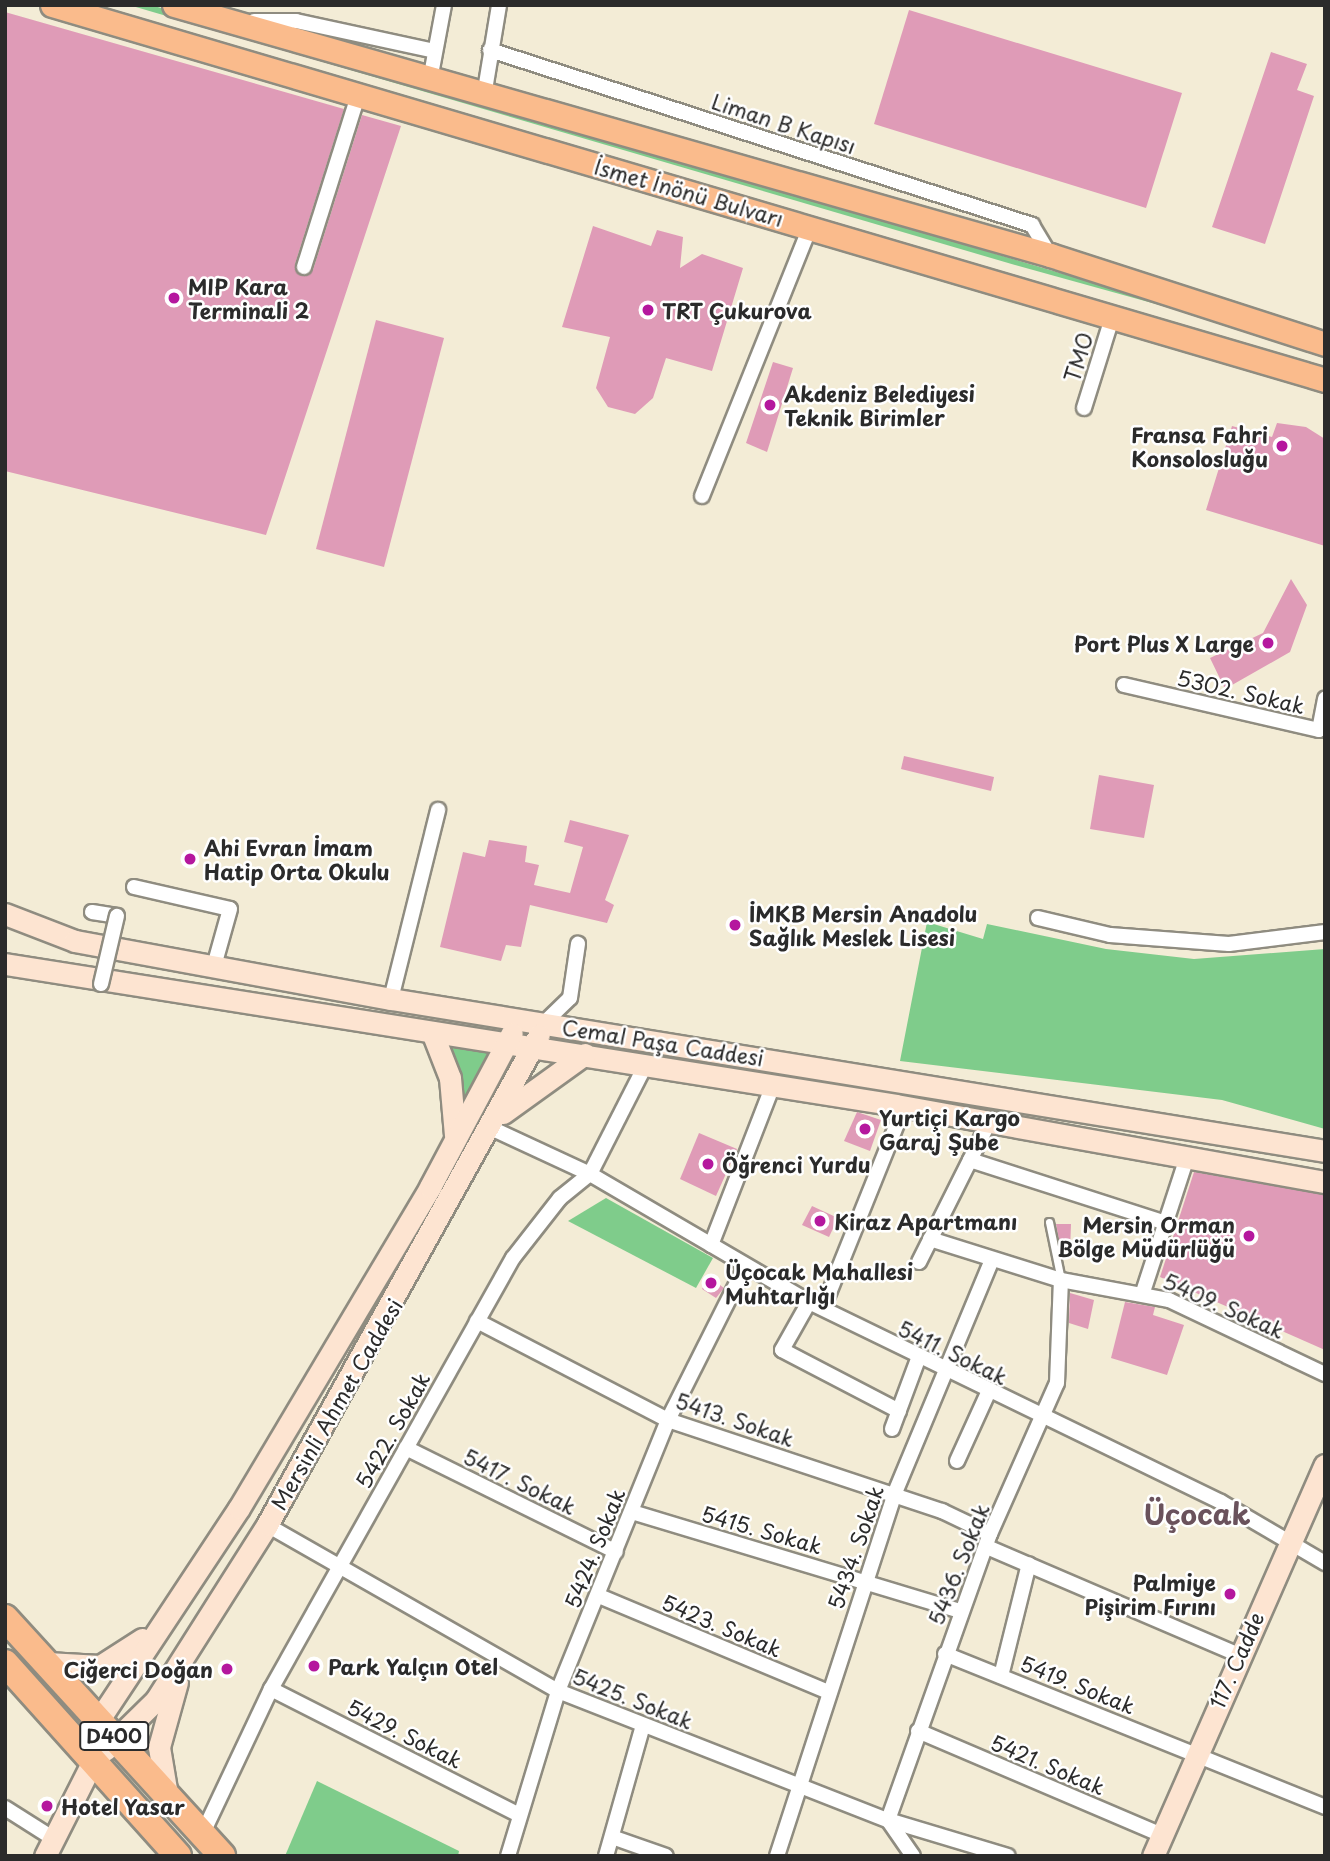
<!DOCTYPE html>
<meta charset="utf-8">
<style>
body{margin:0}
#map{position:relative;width:1330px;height:1861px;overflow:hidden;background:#f3ecd6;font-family:"Playpen Sans",sans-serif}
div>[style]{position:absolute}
.green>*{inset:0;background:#7fcc8b}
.building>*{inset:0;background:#df9bb7}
.roads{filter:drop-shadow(2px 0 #8f8c80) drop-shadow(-2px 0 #8f8c80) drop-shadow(0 2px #8f8c80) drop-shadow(0 -2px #8f8c80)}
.lane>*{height:7px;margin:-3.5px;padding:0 3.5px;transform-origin:3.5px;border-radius:3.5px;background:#fff}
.street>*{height:14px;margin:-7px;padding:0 7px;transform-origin:7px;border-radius:7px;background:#fff}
.secondary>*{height:21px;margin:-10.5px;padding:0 10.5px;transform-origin:10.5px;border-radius:10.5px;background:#fde4d1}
.primary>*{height:23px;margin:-11.5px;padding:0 11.5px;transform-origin:11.5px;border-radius:11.5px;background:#fabb8c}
.highway>*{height:26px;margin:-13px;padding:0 13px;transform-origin:13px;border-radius:13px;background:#fabb8c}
.bridges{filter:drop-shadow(2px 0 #8f8c80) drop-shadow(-2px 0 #8f8c80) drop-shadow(0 2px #8f8c80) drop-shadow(0 -2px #8f8c80)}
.street-bridge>*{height:14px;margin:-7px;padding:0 7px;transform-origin:7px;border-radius:7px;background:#fff}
.dots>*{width:19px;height:19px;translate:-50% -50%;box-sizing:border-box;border:4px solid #fff;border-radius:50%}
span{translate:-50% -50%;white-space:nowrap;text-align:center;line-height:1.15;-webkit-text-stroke:5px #fff;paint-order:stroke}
.shield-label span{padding:2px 5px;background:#fff;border:2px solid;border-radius:5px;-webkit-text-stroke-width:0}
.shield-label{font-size:19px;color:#2b2b2b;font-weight:700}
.street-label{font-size:21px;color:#2b2b2b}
.poi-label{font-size:21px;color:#2b2b2b;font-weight:700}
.left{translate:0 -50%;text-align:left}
.right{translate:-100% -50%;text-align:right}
.district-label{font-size:28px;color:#6a525c;font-weight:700}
.frame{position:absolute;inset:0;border:7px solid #2b2b2b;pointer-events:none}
</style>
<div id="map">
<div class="green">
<div style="clip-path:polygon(129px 5px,151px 5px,1325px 351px,1015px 265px)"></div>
<div style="clip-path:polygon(927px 922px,983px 939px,987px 924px,1106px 949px,1194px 959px,1325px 949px,1325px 1129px,1222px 1100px,900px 1061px)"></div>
<div style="clip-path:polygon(451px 1045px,493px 1052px,457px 1117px)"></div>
<div style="clip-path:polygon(606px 1198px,713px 1258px,696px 1288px,568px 1221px)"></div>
<div style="clip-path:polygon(317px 1781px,459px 1851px,458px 1856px,285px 1856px)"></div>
</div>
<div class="building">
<div style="clip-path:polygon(909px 10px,1182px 93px,1146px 208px,874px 124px)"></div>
<div style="clip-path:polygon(5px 12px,344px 109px,295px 264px,302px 276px,313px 270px,362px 115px,401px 126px,266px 535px,5px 471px)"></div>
<div style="clip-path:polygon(1271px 52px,1307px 64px,1297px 90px,1314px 96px,1265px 244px,1212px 227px)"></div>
<div style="clip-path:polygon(593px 226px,651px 246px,657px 230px,683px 237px,680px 268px,702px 254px,743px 268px,712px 371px,666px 358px,653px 398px,635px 414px,608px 407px,596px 388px,610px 337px,562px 327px)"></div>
<div style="clip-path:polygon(376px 320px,444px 338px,384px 567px,316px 549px)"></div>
<div style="clip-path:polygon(773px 362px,793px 368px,767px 452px,746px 443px)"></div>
<div style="clip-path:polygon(1277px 423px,1306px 427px,1325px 439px,1325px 546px,1206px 510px,1232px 426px,1272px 437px)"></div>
<div style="clip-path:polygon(1291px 579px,1307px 605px,1290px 652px,1225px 689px,1210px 658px,1263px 633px)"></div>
<div style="clip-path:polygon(904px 756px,994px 777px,991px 791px,901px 769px)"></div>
<div style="clip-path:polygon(1099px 775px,1154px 785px,1144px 838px,1090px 829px)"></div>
<div style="clip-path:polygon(570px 820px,629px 835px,605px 900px,614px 905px,607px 923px,530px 905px,521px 947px,506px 945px,501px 961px,440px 947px,463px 852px,485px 857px,489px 840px,527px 846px,525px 862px,539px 865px,534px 885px,570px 893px,583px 847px,564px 842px)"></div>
<div style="clip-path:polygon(857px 1112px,881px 1120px,870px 1151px,844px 1141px)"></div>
<div style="clip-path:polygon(699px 1133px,737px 1149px,716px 1196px,680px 1179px)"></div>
<div style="clip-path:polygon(1194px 1172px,1325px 1195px,1325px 1350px,1160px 1277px)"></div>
<div style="clip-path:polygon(812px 1206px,838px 1218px,829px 1237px,802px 1225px)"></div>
<div style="clip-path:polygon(1056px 1224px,1071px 1224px,1070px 1251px,1061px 1251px)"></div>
<div style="clip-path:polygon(709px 1277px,724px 1288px,716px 1298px,702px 1289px)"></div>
<div style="clip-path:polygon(1070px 1293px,1094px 1300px,1088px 1329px,1069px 1323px)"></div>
<div style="clip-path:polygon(1125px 1302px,1155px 1307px,1153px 1315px,1184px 1325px,1167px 1375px,1111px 1358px)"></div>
</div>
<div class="roads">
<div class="lane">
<div style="left:1049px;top:1222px;width:59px;rotate:78.3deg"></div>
</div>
<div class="street">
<div style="left:254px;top:21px;width:42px"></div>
<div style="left:296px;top:21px;width:142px;rotate:12.2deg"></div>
<div style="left:490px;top:50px;width:570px;rotate:17.89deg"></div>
<div style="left:1032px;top:225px;width:35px;rotate:59deg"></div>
<div style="left:430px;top:80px;width:76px;rotate:-79.4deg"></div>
<div style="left:484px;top:96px;width:92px;rotate:-80.6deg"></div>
<div style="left:304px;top:267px;width:179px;rotate:-72.5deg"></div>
<div style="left:1084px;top:408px;width:94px;rotate:-72.7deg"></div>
<div style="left:702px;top:496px;width:290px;rotate:-68.1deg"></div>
<div style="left:1124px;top:685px;width:200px;rotate:13deg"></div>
<div style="left:1319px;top:730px;width:32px;rotate:-79deg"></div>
<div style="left:134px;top:887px;width:98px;rotate:12.9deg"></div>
<div style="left:230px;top:909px;width:59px;rotate:105.7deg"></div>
<div style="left:92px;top:912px;width:25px;rotate:9deg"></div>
<div style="left:1038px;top:918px;width:74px;rotate:13.3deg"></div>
<div style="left:1110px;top:935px;width:119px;rotate:4.3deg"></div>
<div style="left:1229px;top:944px;width:97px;rotate:-7.1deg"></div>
<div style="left:391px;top:999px;width:195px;rotate:-76deg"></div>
<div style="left:543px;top:1024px;width:37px;rotate:-44deg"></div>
<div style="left:570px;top:998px;width:55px;rotate:-81.6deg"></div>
<div style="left:491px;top:1128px;width:109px;rotate:24.9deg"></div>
<div style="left:590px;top:1174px;width:254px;rotate:30.3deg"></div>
<div style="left:809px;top:1302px;width:458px;rotate:25.9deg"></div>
<div style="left:1221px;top:1502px;width:121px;rotate:30.4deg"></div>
<div style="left:970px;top:1160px;width:203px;rotate:17.8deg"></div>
<div style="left:930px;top:1239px;width:137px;rotate:17.4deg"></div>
<div style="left:1061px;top:1280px;width:110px;rotate:10.5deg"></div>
<div style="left:1169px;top:1300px;width:173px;rotate:25.4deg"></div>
<div style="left:711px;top:1245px;width:172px;rotate:-68.8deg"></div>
<div style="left:919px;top:1262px;width:157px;rotate:-63.4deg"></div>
<div style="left:1143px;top:1292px;width:142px;rotate:-71.9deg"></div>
<div style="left:809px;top:1302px;width:55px;rotate:119.4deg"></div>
<div style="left:782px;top:1350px;width:132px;rotate:27.5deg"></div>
<div style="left:823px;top:1308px;width:218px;rotate:-68.1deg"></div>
<div style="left:477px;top:1321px;width:215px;rotate:27.4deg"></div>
<div style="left:668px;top:1420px;width:289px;rotate:18.4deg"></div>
<div style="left:942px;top:1511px;width:53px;rotate:25.6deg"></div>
<div style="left:892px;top:1429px;width:75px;rotate:-69.6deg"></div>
<div style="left:406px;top:1448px;width:234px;rotate:26.3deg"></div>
<div style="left:957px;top:1461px;width:75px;rotate:-65.5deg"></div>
<div style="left:632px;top:1512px;width:343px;rotate:16.8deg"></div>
<div style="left:267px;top:1525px;width:335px;rotate:29.7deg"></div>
<div style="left:558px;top:1691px;width:354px;rotate:21.4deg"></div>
<div style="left:888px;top:1820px;width:125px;rotate:16.7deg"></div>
<div style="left:987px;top:1547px;width:272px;rotate:23.2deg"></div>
<div style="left:599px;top:1596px;width:249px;rotate:22.7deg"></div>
<div style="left:945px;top:1654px;width:410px;rotate:21.9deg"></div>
<div style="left:1001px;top:1676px;width:115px;rotate:-76deg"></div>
<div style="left:271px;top:1689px;width:278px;rotate:26.9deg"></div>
<div style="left:918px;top:1731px;width:265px;rotate:23.1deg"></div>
<div style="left:5px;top:1808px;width:58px;rotate:32.3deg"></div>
<div style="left:202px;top:1835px;width:161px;rotate:-64.7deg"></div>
<div style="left:271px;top:1689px;width:494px;rotate:-60.7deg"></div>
<div style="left:513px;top:1258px;width:76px;rotate:-51.9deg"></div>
<div style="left:560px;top:1198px;width:38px;rotate:-39deg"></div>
<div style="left:590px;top:1174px;width:123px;rotate:-63deg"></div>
<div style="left:612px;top:1837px;width:57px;rotate:19.4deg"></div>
<div style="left:508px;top:1856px;width:172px;rotate:-73.1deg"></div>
<div style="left:558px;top:1691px;width:292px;rotate:-67.9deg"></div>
<div style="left:668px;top:1420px;width:171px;rotate:-63.3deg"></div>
<div style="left:606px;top:1856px;width:136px;rotate:-74.2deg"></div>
<div style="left:777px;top:1856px;width:379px;rotate:-72deg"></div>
<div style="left:894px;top:1495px;width:255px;rotate:-67.4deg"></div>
<div style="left:913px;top:1856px;width:44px;rotate:-124.8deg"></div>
<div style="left:888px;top:1820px;width:304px;rotate:-70.4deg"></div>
<div style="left:990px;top:1534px;width:165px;rotate:-66.1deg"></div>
<div style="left:1057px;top:1383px;width:103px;rotate:-87.8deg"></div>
</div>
<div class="secondary">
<div style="left:5px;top:914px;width:75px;rotate:21.1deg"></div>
<div style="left:75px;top:941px;width:321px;rotate:10.4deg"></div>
<div style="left:391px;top:999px;width:946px;rotate:9.24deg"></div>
<div style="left:5px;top:964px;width:902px;rotate:8.99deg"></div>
<div style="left:896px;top:1105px;width:436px;rotate:10.2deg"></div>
<div style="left:432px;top:1032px;width:49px;rotate:68.6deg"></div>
<div style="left:450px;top:1078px;width:57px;rotate:85deg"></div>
<div style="left:503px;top:1113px;width:101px;rotate:-35.7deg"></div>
<div style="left:47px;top:1663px;width:53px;rotate:3.2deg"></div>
<div style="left:100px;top:1666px;width:50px;rotate:-32.7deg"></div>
<div style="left:105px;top:1750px;width:71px;rotate:-44.4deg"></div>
<div style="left:156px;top:1700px;width:207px;rotate:-57.6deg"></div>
<div style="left:267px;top:1525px;width:560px;rotate:-60.97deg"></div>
<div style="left:167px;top:1795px;width:49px;rotate:-99.5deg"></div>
<div style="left:159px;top:1747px;width:67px;rotate:-74.5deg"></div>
<div style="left:45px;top:1856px;width:106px;rotate:-63.2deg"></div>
<div style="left:93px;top:1761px;width:44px;rotate:-80.8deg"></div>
<div style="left:100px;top:1718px;width:252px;rotate:-56.5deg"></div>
<div style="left:239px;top:1508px;width:374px;rotate:-59.2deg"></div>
<div style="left:430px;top:1187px;width:174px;rotate:-62deg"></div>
<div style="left:1153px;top:1856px;width:427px;rotate:-66.3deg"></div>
</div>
<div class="primary">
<div style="left:52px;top:5px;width:1327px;rotate:16.41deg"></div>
<div style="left:174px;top:5px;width:911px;rotate:15.93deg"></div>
<div style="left:1050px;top:255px;width:289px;rotate:17.9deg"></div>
</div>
<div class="highway">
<div style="left:5px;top:1618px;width:322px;rotate:47.6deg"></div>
<div style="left:5px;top:1663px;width:259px;rotate:48.1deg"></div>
</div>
</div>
<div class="bridges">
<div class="street-bridge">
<div style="left:101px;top:984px;width:70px;rotate:-76.8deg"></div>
</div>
</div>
<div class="dots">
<div style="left:174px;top:298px;background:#b5179e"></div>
<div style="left:648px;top:310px;background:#b5179e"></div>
<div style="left:770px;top:405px;background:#b5179e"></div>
<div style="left:1282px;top:446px;background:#b5179e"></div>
<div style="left:1268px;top:643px;background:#b5179e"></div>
<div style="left:190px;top:859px;background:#b5179e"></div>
<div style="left:735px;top:925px;background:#b5179e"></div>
<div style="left:865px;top:1129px;background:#b5179e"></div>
<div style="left:708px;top:1164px;background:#b5179e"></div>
<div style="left:820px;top:1221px;background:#b5179e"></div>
<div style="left:1249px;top:1236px;background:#b5179e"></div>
<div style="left:711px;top:1283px;background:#b5179e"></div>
<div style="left:1230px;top:1594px;background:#b5179e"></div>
<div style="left:314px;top:1666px;background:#b5179e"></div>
<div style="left:227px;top:1669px;background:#b5179e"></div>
<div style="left:47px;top:1806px;background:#b5179e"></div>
</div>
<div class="shield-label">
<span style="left:114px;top:1736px">D400</span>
</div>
<div class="street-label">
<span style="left:784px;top:123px;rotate:18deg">Liman B Kapısı</span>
<span style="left:689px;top:192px;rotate:16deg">İsmet İnönü Bulvarı</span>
<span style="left:1078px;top:357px;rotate:-73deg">TMO</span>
<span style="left:1241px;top:691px;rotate:13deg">5302. Sokak</span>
<span style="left:663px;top:1042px;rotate:9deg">Cemal Paşa Caddesi</span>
<span style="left:1224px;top:1305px;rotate:24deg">5409. Sokak</span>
<span style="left:953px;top:1352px;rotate:26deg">5411. Sokak</span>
<span style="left:336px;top:1404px;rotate:-60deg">Mersinli Ahmet Caddesi</span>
<span style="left:735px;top:1419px;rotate:19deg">5413. Sokak</span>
<span style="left:392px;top:1430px;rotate:-61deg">5422. Sokak</span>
<span style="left:520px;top:1481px;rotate:26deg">5417. Sokak</span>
<span style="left:762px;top:1529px;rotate:16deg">5415. Sokak</span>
<span style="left:855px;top:1547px;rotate:-71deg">5434. Sokak</span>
<span style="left:594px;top:1548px;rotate:-68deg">5424. Sokak</span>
<span style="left:958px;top:1564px;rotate:-68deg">5436. Sokak</span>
<span style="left:722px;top:1625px;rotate:23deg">5423. Sokak</span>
<span style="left:1236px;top:1660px;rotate:-66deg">117. Cadde</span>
<span style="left:1078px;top:1684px;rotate:22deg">5419. Sokak</span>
<span style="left:633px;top:1698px;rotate:22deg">5425. Sokak</span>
<span style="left:405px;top:1733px;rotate:27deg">5429. Sokak</span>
<span style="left:1048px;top:1764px;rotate:23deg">5421. Sokak</span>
</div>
<div class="poi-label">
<span class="left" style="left:188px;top:298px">MIP Kara<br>Terminali 2</span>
<span class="left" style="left:662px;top:310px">TRT Çukurova</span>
<span class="left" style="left:784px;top:405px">Akdeniz Belediyesi<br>Teknik Birimler</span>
<span class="right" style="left:1268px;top:446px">Fransa Fahri<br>Konsolosluğu</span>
<span class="right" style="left:1254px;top:643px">Port Plus X Large</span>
<span class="left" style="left:204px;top:859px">Ahi Evran İmam<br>Hatip Orta Okulu</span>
<span class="left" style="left:749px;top:925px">İMKB Mersin Anadolu<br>Sağlık Meslek Lisesi</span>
<span class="left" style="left:879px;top:1129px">Yurtiçi Kargo<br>Garaj Şube</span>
<span class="left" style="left:722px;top:1164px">Öğrenci Yurdu</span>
<span class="left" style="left:834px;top:1221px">Kiraz Apartmanı</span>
<span class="right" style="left:1235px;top:1236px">Mersin Orman<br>Bölge Müdürlüğü</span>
<span class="left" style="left:725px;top:1283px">Üçocak Mahallesi<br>Muhtarlığı</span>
<span class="right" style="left:1216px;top:1594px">Palmiye<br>Pişirim Fırını</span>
<span class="left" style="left:328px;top:1666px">Park Yalçın Otel</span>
<span class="right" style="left:213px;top:1669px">Ciğerci Doğan</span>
<span class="left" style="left:61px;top:1806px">Hotel Yasar</span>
</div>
<div class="district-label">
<span style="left:1197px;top:1514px">Üçocak</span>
</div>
<div class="frame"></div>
</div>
